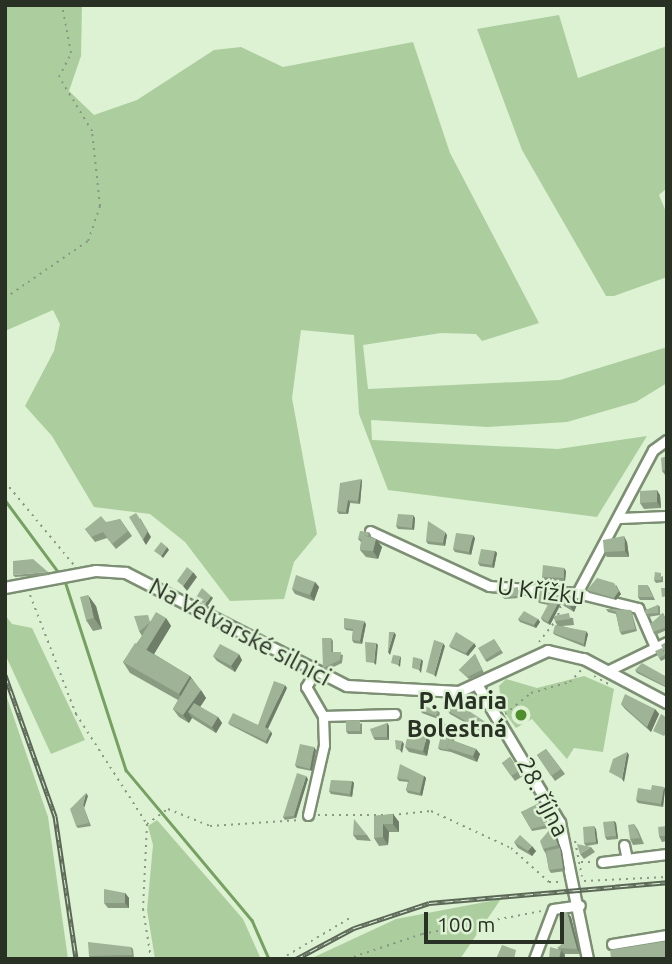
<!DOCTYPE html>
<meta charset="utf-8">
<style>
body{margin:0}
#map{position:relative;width:672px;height:964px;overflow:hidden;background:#dcf2d3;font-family:Ubuntu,sans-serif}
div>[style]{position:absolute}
.green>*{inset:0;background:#accd9d}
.stream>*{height:2.5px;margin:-1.25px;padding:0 1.25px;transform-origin:1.25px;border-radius:1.25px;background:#77a063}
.path>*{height:2px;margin-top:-1px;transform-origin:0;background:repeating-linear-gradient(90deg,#889882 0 2px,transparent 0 7px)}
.roads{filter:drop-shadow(2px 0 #7c8f73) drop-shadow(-2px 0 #7c8f73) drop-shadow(0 2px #7c8f73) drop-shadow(0 -2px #7c8f73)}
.minor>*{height:9px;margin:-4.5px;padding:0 4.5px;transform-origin:4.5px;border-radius:4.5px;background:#fff}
.major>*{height:10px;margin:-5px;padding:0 5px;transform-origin:5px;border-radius:5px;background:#fff}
.rail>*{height:5px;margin-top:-2.5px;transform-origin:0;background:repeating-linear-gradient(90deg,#dcf2d3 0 8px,#5c6857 0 16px);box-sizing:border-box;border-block:2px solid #5c6857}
.wall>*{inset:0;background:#899b81}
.shaded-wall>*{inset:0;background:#6f7e69}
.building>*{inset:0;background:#9fb496}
.dots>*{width:19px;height:19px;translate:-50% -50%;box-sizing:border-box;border:4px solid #dcf2d3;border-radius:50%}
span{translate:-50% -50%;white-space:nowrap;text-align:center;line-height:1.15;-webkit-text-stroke:5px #dcf2d3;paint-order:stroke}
.street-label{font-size:24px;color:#293125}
.poi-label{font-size:24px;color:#293125;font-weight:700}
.right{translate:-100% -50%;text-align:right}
.frame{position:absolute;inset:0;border:7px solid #293125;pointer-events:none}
.scale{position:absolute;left:424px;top:912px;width:140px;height:32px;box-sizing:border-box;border:4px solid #293125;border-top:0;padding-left:9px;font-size:21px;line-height:24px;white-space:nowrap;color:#293125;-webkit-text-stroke:5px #dcf2d3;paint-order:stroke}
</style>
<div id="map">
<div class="green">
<div style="clip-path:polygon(5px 5px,82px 5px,81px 56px,69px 91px,94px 115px,137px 100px,214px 50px,241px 47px,283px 67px,413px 42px,450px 153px,539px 323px,482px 341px,476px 334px,441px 333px,363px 345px,368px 389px,560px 380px,667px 347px,667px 383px,636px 402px,567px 422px,488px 427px,371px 420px,372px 440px,558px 449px,647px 436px,597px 517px,388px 490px,359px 414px,354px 335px,301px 330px,292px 398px,317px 534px,294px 562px,284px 599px,230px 601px,185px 542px,150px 514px,94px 507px,52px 436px,25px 406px,54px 351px,60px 324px,53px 310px,5px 331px)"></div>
<div style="clip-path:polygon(559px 15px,578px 78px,667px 46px,667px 188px,659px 195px,667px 214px,667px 277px,614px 296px,606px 296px,522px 150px,477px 29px)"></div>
<div style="clip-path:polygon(5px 615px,12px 624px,32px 628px,85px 740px,51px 754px,5px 654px)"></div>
<div style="clip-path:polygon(584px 676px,614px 689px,603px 752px,574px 748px,567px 759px,532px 719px,516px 728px,502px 709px,499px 686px,506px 679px,537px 688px)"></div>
<div style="clip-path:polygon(5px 692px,48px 817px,68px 959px,5px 959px)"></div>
<div style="clip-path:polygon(157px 820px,243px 919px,260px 957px,155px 959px,147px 910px,153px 845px,148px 826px)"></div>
<div style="clip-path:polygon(501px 899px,460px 959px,310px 959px,396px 919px)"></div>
</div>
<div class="stream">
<div style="left:5px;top:500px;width:91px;rotate:53.5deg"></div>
<div style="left:65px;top:581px;width:199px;rotate:72.1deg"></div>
<div style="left:126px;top:770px;width:196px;rotate:50deg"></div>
<div style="left:252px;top:920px;width:43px;rotate:66.4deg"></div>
</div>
<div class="path">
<div style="left:5px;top:298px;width:101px;rotate:-34.5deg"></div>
<div style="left:88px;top:241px;width:37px;rotate:-71deg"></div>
<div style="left:100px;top:206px;width:75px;rotate:-96.1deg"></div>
<div style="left:92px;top:131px;width:63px;rotate:-121.4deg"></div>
<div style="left:59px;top:77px;width:27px;rotate:-63deg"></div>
<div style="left:71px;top:53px;width:49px;rotate:-100.6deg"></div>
<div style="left:5px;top:482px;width:107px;rotate:50.3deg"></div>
<div style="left:30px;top:595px;width:128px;rotate:68.9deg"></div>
<div style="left:76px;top:714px;width:131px;rotate:57.2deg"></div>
<div style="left:147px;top:824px;width:85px;rotate:92.7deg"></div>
<div style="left:143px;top:909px;width:51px;rotate:80.9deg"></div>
<div style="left:558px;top:615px;width:13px;rotate:-72deg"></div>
<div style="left:539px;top:642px;width:28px;rotate:-52deg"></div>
<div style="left:594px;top:676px;width:18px;rotate:29deg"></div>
<div style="left:505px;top:714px;width:33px;rotate:-39deg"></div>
<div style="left:531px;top:693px;width:41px;rotate:-15.8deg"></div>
<div style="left:570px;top:682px;width:18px;rotate:-47deg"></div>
<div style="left:318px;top:815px;width:68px"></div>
<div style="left:392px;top:815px;width:39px;rotate:-6deg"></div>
<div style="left:431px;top:811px;width:88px;rotate:24.8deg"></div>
<div style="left:511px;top:848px;width:51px;rotate:41.8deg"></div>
<div style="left:549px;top:882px;width:12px"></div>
<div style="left:147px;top:824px;width:26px;rotate:-36deg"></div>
<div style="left:168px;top:809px;width:45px;rotate:22deg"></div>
<div style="left:210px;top:826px;width:91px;rotate:-3.8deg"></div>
<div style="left:575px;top:841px;width:36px;rotate:79deg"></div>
<div style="left:581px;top:862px;width:12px"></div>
<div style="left:584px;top:881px;width:83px;rotate:-2.8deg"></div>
<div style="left:281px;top:959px;width:80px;rotate:-30.7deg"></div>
<div style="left:347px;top:959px;width:79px;rotate:-18.4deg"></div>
<div style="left:422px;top:934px;width:121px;rotate:-10.9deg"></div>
</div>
<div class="roads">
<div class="minor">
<div style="left:619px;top:518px;width:48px;rotate:-2.4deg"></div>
<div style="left:370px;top:531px;width:131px;rotate:24.8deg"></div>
<div style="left:489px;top:586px;width:88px;rotate:4.5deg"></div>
<div style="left:577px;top:593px;width:63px;rotate:13.8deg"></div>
<div style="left:638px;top:608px;width:43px;rotate:66.4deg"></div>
<div style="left:577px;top:593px;width:162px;rotate:-62deg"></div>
<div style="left:653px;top:450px;width:17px;rotate:-36deg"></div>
<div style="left:607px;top:671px;width:67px;rotate:-25.8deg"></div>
<div style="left:323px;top:716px;width:72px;rotate:-1.6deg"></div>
<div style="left:308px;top:815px;width:72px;rotate:-77.1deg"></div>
<div style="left:324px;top:745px;width:29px;rotate:-92deg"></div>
<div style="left:323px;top:716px;width:34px;rotate:-120deg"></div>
<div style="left:306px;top:687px;width:16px;rotate:-60deg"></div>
<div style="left:624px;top:845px;width:14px;rotate:78deg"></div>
<div style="left:602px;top:862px;width:65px;rotate:-7deg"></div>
<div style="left:612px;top:944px;width:56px;rotate:-9.3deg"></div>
<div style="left:534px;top:959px;width:53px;rotate:-69.2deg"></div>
<div style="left:553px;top:909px;width:27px;rotate:-8deg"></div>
</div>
<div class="major">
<div style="left:5px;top:588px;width:93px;rotate:-10.6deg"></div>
<div style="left:96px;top:571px;width:30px;rotate:4deg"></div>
<div style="left:126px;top:573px;width:248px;rotate:27.1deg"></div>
<div style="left:347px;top:686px;width:112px;rotate:3.1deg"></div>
<div style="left:459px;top:692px;width:98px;rotate:-24.7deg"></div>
<div style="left:548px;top:651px;width:37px;rotate:13deg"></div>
<div style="left:584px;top:659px;width:94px;rotate:27.9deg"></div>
<div style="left:478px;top:686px;width:160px;rotate:59.1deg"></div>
<div style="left:560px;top:823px;width:139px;rotate:78.4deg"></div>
</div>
</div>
<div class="rail">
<div style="left:5px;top:675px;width:150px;rotate:70.5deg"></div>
<div style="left:55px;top:816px;width:145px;rotate:81.6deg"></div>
<div style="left:296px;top:959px;width:66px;rotate:-28.1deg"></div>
<div style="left:354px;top:928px;width:79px;rotate:-18.4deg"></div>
<div style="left:429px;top:903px;width:239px;rotate:-5deg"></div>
</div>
<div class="wall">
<div style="clip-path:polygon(667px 456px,667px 476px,666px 476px,662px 471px)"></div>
<div style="clip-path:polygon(361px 479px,362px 481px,360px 504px,350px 503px,348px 514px,339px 514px,337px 511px)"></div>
<div style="clip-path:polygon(660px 495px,661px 508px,644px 509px,640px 503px)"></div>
<div style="clip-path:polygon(415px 518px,414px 530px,398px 529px,396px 526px)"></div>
<div style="clip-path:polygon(120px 519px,132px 536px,116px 549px,107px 538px,95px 542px,85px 529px)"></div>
<div style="clip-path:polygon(369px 532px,371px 535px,371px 537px,382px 547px,378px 559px,366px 557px,360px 550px,361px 542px,358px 539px)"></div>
<div style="clip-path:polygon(447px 535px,445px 546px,428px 544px,426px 541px)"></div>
<div style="clip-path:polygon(475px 538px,471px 555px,455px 552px,453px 549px)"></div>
<div style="clip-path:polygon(627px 542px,629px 557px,607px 557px,604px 552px)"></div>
<div style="clip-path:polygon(495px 551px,497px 553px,494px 568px,480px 566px,478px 563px)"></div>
<div style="clip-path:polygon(566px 571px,565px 581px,544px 580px,542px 577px)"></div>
<div style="clip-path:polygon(48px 572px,50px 575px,15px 577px,13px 575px)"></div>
<div style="clip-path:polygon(663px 576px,663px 582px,656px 583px,654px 580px)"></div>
<div style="clip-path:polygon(315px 582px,319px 587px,314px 601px,295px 594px,292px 589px)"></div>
<div style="clip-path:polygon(647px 585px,649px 587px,655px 600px,640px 600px,638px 597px)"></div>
<div style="clip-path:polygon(520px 590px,520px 598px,505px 599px,496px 593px,494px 591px)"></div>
<div style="clip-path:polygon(587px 590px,621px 594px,616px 600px,589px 593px)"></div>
<div style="clip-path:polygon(537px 600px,578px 602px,574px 612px,564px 606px,561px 603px,554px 616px,573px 618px,574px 625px,562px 626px,588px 634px,585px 647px,555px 635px,553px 633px,557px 625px,555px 621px,554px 617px,550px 625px,543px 621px,541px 618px,548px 605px,539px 603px)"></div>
<div style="clip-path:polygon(658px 605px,660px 607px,660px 615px,663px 613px,667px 621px,667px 630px,655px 635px,653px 632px,660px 615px,648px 617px,644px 611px)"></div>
<div style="clip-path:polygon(96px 606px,102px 629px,93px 631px,86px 620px)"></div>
<div style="clip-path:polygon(606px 609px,631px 610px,632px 613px,637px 631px,622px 635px,620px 632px,616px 614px,608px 612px)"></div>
<div style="clip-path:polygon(166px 618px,171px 626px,154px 654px,190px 676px,206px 698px,200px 707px,218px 717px,222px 723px,216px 733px,192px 718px,189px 723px,179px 717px,173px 709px,178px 700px,130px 673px,123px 662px,142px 636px,139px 631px,152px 620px)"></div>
<div style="clip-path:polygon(518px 619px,538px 619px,540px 622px,536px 628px,520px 622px)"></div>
<div style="clip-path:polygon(366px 624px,362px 644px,354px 643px,352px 640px,353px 631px,346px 630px,344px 628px)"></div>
<div style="clip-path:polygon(331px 638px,333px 641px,333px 652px,343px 655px,342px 663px,325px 671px,323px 668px)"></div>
<div style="clip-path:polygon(494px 639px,503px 653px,487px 662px,485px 660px)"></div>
<div style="clip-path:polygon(449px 646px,476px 646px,468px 656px,451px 648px)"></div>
<div style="clip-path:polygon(662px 648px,667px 658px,661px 661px,659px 658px)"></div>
<div style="clip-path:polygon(475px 654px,484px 673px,469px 679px,459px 670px)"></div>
<div style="clip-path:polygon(213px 656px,242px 660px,235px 672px,217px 661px)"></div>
<div style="clip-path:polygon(635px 670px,667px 677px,667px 688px,637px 673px)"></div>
<div style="clip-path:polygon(287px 688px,268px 729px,272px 734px,267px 744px,230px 725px,228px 723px,258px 725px)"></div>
<div style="clip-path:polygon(621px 704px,655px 709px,659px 714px,651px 732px,625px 709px)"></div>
<div style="clip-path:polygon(420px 710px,438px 711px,440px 713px,438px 719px,422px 713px)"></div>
<div style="clip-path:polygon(448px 711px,486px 724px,480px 731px,450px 714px)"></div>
<div style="clip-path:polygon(362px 723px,362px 734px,348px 734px,346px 731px)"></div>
<div style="clip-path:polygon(387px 723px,389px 726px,389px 740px,375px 740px,373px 737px)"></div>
<div style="clip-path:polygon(456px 731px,454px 741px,476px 749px,480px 754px,477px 762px,451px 752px,440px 750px,438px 748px)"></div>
<div style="clip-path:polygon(430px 741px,427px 756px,409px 752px,405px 747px)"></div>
<div style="clip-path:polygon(546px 749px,565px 774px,555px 781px,537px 755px)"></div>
<div style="clip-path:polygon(316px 750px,312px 771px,297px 768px,295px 765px)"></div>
<div style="clip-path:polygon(510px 757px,523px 776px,515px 781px,502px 763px)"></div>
<div style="clip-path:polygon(424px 776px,426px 778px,422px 796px,408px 793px,406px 790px,408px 782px,399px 781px,397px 778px)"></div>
<div style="clip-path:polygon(308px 779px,296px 818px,285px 820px,283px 817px)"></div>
<div style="clip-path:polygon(352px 781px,354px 783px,352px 797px,331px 794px,329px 791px)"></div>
<div style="clip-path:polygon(665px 789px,663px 807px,638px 803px,636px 800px,651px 790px)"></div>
<div style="clip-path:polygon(88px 796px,84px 808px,91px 826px,78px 828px,76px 826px)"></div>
<div style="clip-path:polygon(541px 805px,549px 828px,532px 831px,521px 812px)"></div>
<div style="clip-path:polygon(393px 814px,399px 822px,399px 832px,389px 832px,388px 845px,379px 846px,374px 838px,374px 816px)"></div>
<div style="clip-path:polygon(614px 821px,616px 823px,618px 839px,607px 840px,605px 837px)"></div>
<div style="clip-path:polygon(634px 824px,638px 830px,644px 844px,633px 845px,630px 839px)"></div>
<div style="clip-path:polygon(667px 826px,667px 841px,662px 842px,659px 836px)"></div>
<div style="clip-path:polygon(551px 828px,555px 833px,562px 851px,565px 871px,551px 873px,549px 870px,546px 854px,543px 849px)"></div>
<div style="clip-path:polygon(596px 829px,598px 844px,586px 846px,584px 843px)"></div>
<div style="clip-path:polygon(353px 835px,367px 835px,371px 841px,357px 840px)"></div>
<div style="clip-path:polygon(514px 842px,536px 851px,532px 856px,518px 848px)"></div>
<div style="clip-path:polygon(591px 847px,595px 852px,584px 859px,580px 854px)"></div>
<div style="clip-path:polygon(125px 893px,129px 898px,129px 908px,108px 908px,104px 903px)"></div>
<div style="clip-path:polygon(567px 912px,571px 917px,580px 954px,564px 954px,565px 955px,564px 959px,549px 959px,563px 943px)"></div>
<div style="clip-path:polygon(131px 947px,133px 949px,134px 958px,91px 959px,89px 956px)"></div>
</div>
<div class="shaded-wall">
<div style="clip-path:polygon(361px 479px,362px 481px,360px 504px,358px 501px)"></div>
<div style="clip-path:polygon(657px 490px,660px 495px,661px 508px,657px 502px)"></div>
<div style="clip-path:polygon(348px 500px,350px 503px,348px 514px,346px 512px)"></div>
<div style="clip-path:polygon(413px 515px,415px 518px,414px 530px,412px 528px)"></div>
<div style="clip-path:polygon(140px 518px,151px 537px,146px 545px,143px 540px)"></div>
<div style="clip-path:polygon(445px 532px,447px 535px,445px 546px,443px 543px)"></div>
<div style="clip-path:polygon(473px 535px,475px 538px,471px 555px,469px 552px)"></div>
<div style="clip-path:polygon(624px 536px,627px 542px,629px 557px,625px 551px)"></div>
<div style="clip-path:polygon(376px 539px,382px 547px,378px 559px,373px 551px)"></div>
<div style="clip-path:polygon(167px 547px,169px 550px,163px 558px,161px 556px)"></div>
<div style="clip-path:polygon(495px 551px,497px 553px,494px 568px,492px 565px)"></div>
<div style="clip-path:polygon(564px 568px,566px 571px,565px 581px,564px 578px)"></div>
<div style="clip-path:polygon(193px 572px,197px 577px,187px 591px,183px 586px)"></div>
<div style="clip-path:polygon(315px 582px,319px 587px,314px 601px,310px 595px)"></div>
<div style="clip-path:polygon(616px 585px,621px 594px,616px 600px,614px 598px)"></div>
<div style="clip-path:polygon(88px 595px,96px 606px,102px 629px,94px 618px)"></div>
<div style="clip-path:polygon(211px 596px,213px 598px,207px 607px,205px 604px)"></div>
<div style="clip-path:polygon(562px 596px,564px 598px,550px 625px,548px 622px)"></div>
<div style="clip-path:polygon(575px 597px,578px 602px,574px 612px,570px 606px)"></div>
<div style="clip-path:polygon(166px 618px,171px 626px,151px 659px,146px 651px)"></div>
<div style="clip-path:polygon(538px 619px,540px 622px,536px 628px,534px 625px)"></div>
<div style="clip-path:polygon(364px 621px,366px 624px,362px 644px,360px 641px)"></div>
<div style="clip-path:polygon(586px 631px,588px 634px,585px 647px,584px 644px)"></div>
<div style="clip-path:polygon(394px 632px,396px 635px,390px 655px,388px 652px)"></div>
<div style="clip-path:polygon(376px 643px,378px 645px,376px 665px,374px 663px)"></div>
<div style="clip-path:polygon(443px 643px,445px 646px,436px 677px,434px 675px)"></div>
<div style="clip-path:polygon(474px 643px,476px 646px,468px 656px,466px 653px)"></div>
<div style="clip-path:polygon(239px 654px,242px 660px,235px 672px,231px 666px)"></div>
<div style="clip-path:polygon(400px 656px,401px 658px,400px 667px,398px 665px)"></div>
<div style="clip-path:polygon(421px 659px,423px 661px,421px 673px,419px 670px)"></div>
<div style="clip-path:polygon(190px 676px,197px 686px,186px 705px,179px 694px)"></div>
<div style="clip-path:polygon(285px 685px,287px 688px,267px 730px,265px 727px)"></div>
<div style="clip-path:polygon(201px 690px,206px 698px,194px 716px,188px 712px,192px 718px,189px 723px,183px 715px)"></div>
<div style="clip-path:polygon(655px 709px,659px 714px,651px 732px,647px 727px)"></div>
<div style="clip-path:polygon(218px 717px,222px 723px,216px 733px,212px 727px)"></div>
<div style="clip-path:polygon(484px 721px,486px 724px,480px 731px,478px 728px)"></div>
<div style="clip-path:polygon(387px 723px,389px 726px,389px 740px,387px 737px)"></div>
<div style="clip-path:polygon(454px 728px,456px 731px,452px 749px,450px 748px)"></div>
<div style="clip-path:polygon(271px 731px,272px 734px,267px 744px,266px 741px)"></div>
<div style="clip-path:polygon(427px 736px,430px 741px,427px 756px,423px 751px)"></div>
<div style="clip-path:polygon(402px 741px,404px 744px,402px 753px,400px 750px)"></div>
<div style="clip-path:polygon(314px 747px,316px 750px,312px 771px,310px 769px)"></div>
<div style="clip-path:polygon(476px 749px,480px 754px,477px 762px,473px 756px)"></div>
<div style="clip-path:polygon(627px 752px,629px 755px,624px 782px,622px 779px)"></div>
<div style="clip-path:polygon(306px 776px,308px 779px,296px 818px,294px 816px)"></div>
<div style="clip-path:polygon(424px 776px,426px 778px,422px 796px,420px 793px)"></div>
<div style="clip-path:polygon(352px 781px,354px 783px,352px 797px,350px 794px)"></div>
<div style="clip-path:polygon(664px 787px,665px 789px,663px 807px,661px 804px)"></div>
<div style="clip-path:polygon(86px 793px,88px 796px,84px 808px,91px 826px,83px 805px)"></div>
<div style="clip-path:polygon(393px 814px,399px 822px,399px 832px,393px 824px)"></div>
<div style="clip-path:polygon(614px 821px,616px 823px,618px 839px,616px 836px)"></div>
<div style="clip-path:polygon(383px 824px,389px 832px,388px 845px,383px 837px)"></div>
<div style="clip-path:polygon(594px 826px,596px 829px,598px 844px,596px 842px)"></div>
<div style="clip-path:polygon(551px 828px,555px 833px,562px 851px,558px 845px)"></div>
<div style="clip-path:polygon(532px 846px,536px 851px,532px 856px,528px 851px)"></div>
<div style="clip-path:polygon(560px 848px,562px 851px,565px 871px,563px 868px)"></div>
<div style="clip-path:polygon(125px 893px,129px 898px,129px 908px,125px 903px)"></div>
<div style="clip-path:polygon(567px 912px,571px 917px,580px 954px,577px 949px)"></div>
<div style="clip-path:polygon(561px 950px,565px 955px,564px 959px,559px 959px)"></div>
</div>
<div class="building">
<div style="clip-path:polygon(667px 456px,667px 470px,662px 471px,661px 458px)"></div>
<div style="clip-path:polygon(361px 479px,358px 501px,348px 500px,346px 512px,337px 511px,340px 483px)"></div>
<div style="clip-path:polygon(657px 490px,657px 502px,640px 503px,640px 491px)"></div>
<div style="clip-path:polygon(136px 513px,148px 531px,143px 540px,129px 517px)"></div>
<div style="clip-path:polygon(398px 514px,413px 515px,412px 528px,396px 526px)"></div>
<div style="clip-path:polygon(101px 516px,106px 522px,120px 519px,128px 531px,112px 544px,103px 532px,91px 537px,85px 529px)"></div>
<div style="clip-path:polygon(428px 521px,445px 532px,443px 543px,426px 541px)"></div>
<div style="clip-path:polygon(360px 531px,369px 532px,368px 536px,362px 535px,362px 539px,358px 539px)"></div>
<div style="clip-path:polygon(456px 533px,473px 535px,469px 552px,453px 549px)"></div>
<div style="clip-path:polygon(362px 535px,376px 539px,373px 551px,360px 550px)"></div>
<div style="clip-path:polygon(624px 536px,625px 551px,604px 552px,603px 540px)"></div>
<div style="clip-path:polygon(161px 542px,167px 547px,161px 556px,154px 551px)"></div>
<div style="clip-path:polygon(481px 549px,495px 551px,492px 565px,478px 563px)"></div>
<div style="clip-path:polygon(33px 559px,48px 572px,13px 575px,13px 561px)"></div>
<div style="clip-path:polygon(543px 565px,564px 568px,564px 578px,542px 577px)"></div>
<div style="clip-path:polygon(187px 567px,193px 572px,183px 586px,177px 581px)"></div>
<div style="clip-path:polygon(655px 572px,661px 573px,661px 580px,654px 580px)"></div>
<div style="clip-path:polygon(296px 575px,315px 582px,310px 595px,292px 589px)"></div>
<div style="clip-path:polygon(597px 578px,614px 583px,619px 591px,614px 598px,587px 590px)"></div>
<div style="clip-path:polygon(638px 585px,647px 585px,653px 597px,638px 597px)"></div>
<div style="clip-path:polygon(518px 587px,518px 596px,503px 597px,494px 591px)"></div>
<div style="clip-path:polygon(202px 588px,211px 596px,205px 604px,195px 599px)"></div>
<div style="clip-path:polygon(661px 588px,667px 588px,667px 596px,662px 597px)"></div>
<div style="clip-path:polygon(540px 590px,562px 596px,548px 622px,541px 618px,549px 603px,537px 600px)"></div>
<div style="clip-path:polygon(564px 594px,575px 597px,570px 606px,560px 601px)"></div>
<div style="clip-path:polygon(88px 595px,94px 618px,86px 620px,80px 597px)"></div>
<div style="clip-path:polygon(658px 605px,658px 613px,646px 614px,644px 611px)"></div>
<div style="clip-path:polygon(606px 609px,631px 610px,635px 629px,620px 632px,616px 612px)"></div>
<div style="clip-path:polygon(524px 611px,538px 619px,534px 625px,518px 619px)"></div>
<div style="clip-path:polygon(156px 612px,166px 618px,146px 650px,137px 644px)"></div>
<div style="clip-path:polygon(569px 613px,570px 619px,555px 621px,554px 616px)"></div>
<div style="clip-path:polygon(663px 613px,667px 623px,667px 627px,653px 632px,650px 624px)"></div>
<div style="clip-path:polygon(148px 615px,150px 622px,139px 631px,134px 616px)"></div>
<div style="clip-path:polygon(344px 618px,364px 621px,360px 641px,352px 640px,353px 629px,344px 628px)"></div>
<div style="clip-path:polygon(555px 625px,586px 631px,584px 644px,553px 633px)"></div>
<div style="clip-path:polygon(389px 632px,394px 632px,388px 652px)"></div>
<div style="clip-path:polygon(456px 632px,474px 643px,466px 653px,449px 646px)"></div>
<div style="clip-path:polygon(322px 638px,331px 638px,331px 652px,341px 652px,340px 660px,323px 668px)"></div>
<div style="clip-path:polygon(494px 639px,501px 650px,485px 660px,478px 648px)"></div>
<div style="clip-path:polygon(434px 640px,443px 643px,434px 675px,426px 672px)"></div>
<div style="clip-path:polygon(365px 642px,376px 643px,374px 663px,366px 662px)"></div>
<div style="clip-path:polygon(666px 642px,667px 644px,667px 657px,661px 645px)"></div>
<div style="clip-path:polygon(135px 643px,190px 676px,179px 694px,123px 662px)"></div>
<div style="clip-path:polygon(220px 644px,239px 654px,231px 666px,213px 656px)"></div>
<div style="clip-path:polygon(662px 648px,665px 655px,659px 658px,655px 651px)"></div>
<div style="clip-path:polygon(475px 654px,482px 670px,467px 677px,459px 670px)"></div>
<div style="clip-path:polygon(393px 655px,400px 656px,398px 665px,391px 663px)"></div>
<div style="clip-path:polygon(413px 657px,421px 659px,419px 670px,412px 668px)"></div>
<div style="clip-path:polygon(642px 663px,667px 677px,667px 683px,665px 686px,635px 670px)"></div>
<div style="clip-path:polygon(191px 678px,201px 690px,183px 715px,173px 709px)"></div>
<div style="clip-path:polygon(274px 681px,285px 685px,265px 727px,271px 731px,266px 741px,228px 723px,233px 713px,258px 725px)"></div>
<div style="clip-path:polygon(625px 694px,655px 709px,647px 727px,621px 704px)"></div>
<div style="clip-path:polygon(454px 701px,484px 721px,478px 728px,448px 711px)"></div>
<div style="clip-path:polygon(194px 703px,218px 717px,212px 727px,188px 712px)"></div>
<div style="clip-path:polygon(422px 705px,438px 711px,436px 716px,420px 710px)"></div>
<div style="clip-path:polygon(661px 714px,667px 718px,667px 732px,664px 736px,653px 731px)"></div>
<div style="clip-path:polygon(360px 720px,360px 731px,346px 731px,346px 721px)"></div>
<div style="clip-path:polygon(387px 723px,387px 737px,373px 737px,370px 729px)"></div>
<div style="clip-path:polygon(444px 723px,454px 728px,451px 740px,449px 739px,447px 748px,449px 750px,438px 748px)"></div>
<div style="clip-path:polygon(408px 734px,427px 736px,423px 751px,405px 747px)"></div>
<div style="clip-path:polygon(449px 739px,476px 749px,473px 756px,447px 748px)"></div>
<div style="clip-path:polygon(395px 740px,402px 741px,400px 750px,396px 749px)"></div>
<div style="clip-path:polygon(300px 744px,314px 747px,310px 769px,295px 765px)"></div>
<div style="clip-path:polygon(546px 749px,561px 769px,551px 776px,537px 755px)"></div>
<div style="clip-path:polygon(627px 752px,622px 779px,609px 772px,613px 759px)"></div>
<div style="clip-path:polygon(510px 757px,519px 771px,511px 776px,502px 763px)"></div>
<div style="clip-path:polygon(400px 764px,424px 776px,420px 793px,406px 790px,409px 780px,397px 778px)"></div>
<div style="clip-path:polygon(297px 773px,306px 776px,294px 816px,283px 817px)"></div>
<div style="clip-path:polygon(331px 780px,352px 781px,350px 794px,329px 791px)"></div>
<div style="clip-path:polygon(652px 785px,664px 787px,661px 804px,636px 800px,638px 788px,651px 790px)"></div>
<div style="clip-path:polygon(86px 793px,83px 805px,89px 823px,76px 826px,70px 809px)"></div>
<div style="clip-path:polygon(539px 803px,547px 825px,531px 829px,521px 812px)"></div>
<div style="clip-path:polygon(393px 814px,393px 824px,383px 824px,383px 837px,374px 838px,374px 816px)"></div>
<div style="clip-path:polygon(354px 819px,367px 835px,353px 835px)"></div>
<div style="clip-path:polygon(614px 821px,616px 836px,605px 837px,603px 822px)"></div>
<div style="clip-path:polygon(634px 824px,640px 838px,630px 839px,628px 825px)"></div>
<div style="clip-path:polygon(594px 826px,596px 842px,584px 843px,583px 827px)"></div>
<div style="clip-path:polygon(667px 826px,667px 836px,659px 836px,658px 827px)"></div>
<div style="clip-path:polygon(551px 828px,558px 845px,543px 849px,540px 841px)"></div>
<div style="clip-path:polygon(520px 835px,532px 846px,528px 851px,514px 842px)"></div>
<div style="clip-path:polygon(577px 844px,591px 847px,580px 854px)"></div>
<div style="clip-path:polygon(560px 848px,563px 868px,549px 870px,546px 851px)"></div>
<div style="clip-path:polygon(104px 889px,125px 893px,125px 903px,104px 903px)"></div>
<div style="clip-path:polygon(567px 912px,577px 949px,557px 948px,563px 943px,559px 916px)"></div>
<div style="clip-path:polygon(667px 941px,667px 959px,611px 959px,610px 950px)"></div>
<div style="clip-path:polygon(88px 942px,131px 947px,132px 955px,89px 956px)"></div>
<div style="clip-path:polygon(502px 945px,516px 950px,514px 959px,496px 959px)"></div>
<div style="clip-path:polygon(550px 947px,561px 950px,559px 959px,549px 959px)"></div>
</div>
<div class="dots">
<div style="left:521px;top:715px;background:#508d2d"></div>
</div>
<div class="street-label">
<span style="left:541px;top:591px;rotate:7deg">U Křížku</span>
<span style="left:240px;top:632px;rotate:28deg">Na Velvarské silnici</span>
<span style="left:543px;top:797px;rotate:63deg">28. října</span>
</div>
<div class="poi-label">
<span class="right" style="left:507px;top:715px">P. Maria<br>Bolestná</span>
</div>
<div class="frame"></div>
<div class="scale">100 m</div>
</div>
